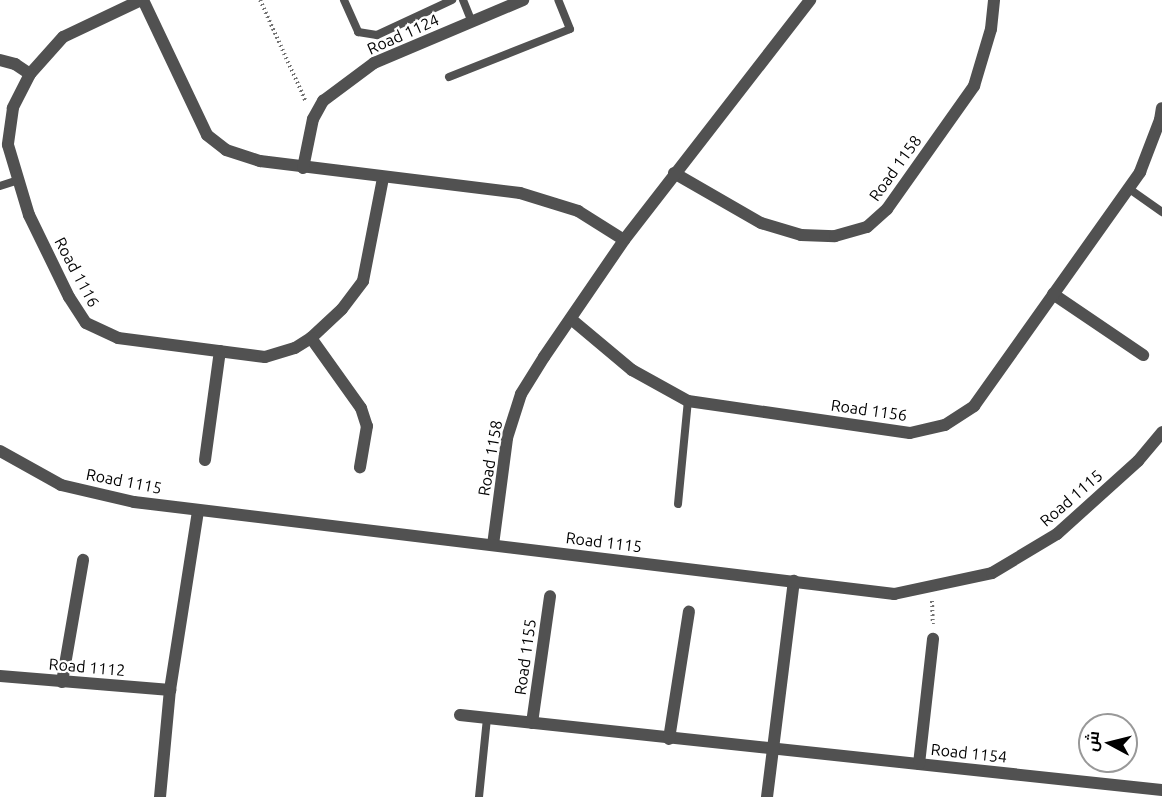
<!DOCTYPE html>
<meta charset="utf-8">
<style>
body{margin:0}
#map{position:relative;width:1162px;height:797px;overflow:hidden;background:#fff;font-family:Ubuntu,Cairo,sans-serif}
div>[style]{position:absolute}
.path>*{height:4px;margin-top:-2px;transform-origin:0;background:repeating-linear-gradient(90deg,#737373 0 1.5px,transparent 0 4.5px)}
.service>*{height:8px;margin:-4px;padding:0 4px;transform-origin:4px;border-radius:4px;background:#515151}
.minor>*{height:12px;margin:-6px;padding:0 6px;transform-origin:6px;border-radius:6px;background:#515151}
.tertiary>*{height:12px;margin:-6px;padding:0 6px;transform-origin:6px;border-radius:6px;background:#515151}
span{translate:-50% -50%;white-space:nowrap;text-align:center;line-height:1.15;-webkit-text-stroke:4.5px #fff;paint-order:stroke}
.street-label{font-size:16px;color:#000}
.north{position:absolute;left:1078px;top:713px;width:60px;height:60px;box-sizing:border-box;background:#fff;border:2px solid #999;border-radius:50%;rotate:277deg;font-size:16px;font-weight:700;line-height:24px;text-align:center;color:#000}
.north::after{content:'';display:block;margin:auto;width:21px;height:27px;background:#000;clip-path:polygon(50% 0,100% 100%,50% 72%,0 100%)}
</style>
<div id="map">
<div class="path">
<div style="left:260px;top:0;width:112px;rotate:65.7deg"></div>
<div style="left:932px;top:601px;width:23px;rotate:88deg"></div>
</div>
<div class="service">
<div style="left:344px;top:0;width:35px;rotate:66deg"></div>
<div style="left:358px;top:32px;width:19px;rotate:9deg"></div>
<div style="left:377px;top:35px;width:83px;rotate:-25deg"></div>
<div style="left:463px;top:0;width:24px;rotate:68deg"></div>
<div style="left:449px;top:77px;width:130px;rotate:-21.6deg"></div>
<div style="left:570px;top:29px;width:31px;rotate:-112deg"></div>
<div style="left:0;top:186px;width:19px;rotate:-18deg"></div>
<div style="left:1128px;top:188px;width:42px;rotate:35.2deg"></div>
<div style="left:678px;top:504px;width:103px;rotate:-84.5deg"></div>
<div style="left:479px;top:797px;width:79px;rotate:-84.2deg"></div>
</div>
<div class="minor">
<div style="left:141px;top:0;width:86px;rotate:154.6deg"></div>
<div style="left:63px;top:37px;width:50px;rotate:131.7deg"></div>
<div style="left:30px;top:74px;width:38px;rotate:117deg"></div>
<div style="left:13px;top:108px;width:37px;rotate:98deg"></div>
<div style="left:8px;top:145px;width:73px;rotate:73.3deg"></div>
<div style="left:29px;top:215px;width:91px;rotate:64deg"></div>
<div style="left:69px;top:297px;width:31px;rotate:57deg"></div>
<div style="left:86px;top:323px;width:35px;rotate:25deg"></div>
<div style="left:118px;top:338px;width:148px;rotate:7.4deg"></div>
<div style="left:265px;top:357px;width:31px;rotate:-17deg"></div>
<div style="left:295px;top:348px;width:19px;rotate:-32deg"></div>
<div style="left:311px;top:338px;width:42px;rotate:-43.1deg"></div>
<div style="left:342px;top:309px;width:35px;rotate:-53deg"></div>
<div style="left:363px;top:281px;width:105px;rotate:-79deg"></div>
<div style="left:143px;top:0;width:149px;rotate:64.6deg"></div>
<div style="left:207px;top:135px;width:24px;rotate:38deg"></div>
<div style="left:226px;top:150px;width:36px;rotate:18deg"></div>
<div style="left:260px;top:161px;width:262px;rotate:7deg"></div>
<div style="left:520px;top:193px;width:61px;rotate:17.2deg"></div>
<div style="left:578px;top:211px;width:54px;rotate:32.2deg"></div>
<div style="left:0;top:60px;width:16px;rotate:15deg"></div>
<div style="left:15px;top:64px;width:18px;rotate:34deg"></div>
<div style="left:303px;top:168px;width:50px;rotate:-78.5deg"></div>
<div style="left:313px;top:119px;width:21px;rotate:-61deg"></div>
<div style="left:323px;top:101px;width:64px;rotate:-36.7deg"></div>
<div style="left:374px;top:63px;width:162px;rotate:-22.9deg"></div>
<div style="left:674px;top:173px;width:100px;rotate:29.9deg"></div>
<div style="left:761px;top:223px;width:42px;rotate:16.7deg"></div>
<div style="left:801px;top:235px;width:34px;rotate:2deg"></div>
<div style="left:835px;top:236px;width:33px;rotate:-16deg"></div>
<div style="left:867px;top:227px;width:27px;rotate:-42deg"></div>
<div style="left:887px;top:209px;width:151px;rotate:-54.7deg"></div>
<div style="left:974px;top:86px;width:59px;rotate:-73.4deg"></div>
<div style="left:991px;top:29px;width:29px;rotate:-84deg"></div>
<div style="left:1053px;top:294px;width:109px;rotate:34.1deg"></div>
<div style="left:571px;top:319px;width:80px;rotate:39.9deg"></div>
<div style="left:632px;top:370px;width:64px;rotate:29deg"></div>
<div style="left:688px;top:401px;width:224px;rotate:8.2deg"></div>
<div style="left:910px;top:433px;width:36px;rotate:-13deg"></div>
<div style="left:945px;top:425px;width:35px;rotate:-33deg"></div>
<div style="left:974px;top:406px;width:287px;rotate:-54.6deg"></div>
<div style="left:1140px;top:172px;width:56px;rotate:-69deg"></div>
<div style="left:1160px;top:120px;width:12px;rotate:-81deg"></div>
<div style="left:311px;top:338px;width:86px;rotate:54.5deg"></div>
<div style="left:361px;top:408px;width:19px;rotate:72deg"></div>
<div style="left:367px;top:426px;width:42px;rotate:99.7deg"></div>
<div style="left:205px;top:460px;width:110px;rotate:-82.2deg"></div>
<div style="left:493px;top:545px;width:108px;rotate:-82.5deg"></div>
<div style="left:507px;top:438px;width:46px;rotate:-72.3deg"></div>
<div style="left:521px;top:394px;width:44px;rotate:-58.1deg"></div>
<div style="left:544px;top:357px;width:142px;rotate:-55.6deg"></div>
<div style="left:624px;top:240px;width:304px;rotate:-52.2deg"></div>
<div style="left:0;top:676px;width:171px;rotate:4.7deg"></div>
<div style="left:62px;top:682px;width:124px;rotate:-80.2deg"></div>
<div style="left:460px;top:715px;width:706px;rotate:6.1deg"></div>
<div style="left:532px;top:723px;width:128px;rotate:-81.9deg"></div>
<div style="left:669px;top:739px;width:129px;rotate:-81.1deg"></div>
<div style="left:919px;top:764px;width:126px;rotate:-83.6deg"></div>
<div style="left:160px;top:797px;width:107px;rotate:-84.7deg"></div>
<div style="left:170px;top:690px;width:181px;rotate:-81.1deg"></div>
<div style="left:767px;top:797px;width:218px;rotate:-82.9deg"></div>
</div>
<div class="tertiary">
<div style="left:0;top:451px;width:70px;rotate:29.1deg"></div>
<div style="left:61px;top:485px;width:75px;rotate:13.1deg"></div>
<div style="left:134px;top:502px;width:766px;rotate:6.9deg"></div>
<div style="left:894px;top:594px;width:100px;rotate:-12.1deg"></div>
<div style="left:992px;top:573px;width:76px;rotate:-31deg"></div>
<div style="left:1057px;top:534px;width:109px;rotate:-42deg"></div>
<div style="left:1138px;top:461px;width:38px;rotate:-50deg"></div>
</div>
<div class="street-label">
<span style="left:403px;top:34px;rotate:-24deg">Road 1124</span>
<span style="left:895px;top:168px;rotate:-54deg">Road 1158</span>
<span style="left:77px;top:272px;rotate:62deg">Road 1116</span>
<span style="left:869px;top:410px;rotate:8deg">Road 1156</span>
<span style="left:490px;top:458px;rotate:-80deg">Road 1158</span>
<span style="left:124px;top:481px;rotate:11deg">Road 1115</span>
<span style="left:1071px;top:498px;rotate:-41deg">Road 1115</span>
<span style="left:604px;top:542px;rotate:7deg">Road 1115</span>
<span style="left:525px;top:657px;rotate:-82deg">Road 1155</span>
<span style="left:87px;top:667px;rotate:5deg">Road 1112</span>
<span style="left:969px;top:753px;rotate:6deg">Road 1154</span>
</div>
<div class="north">ش</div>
</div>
